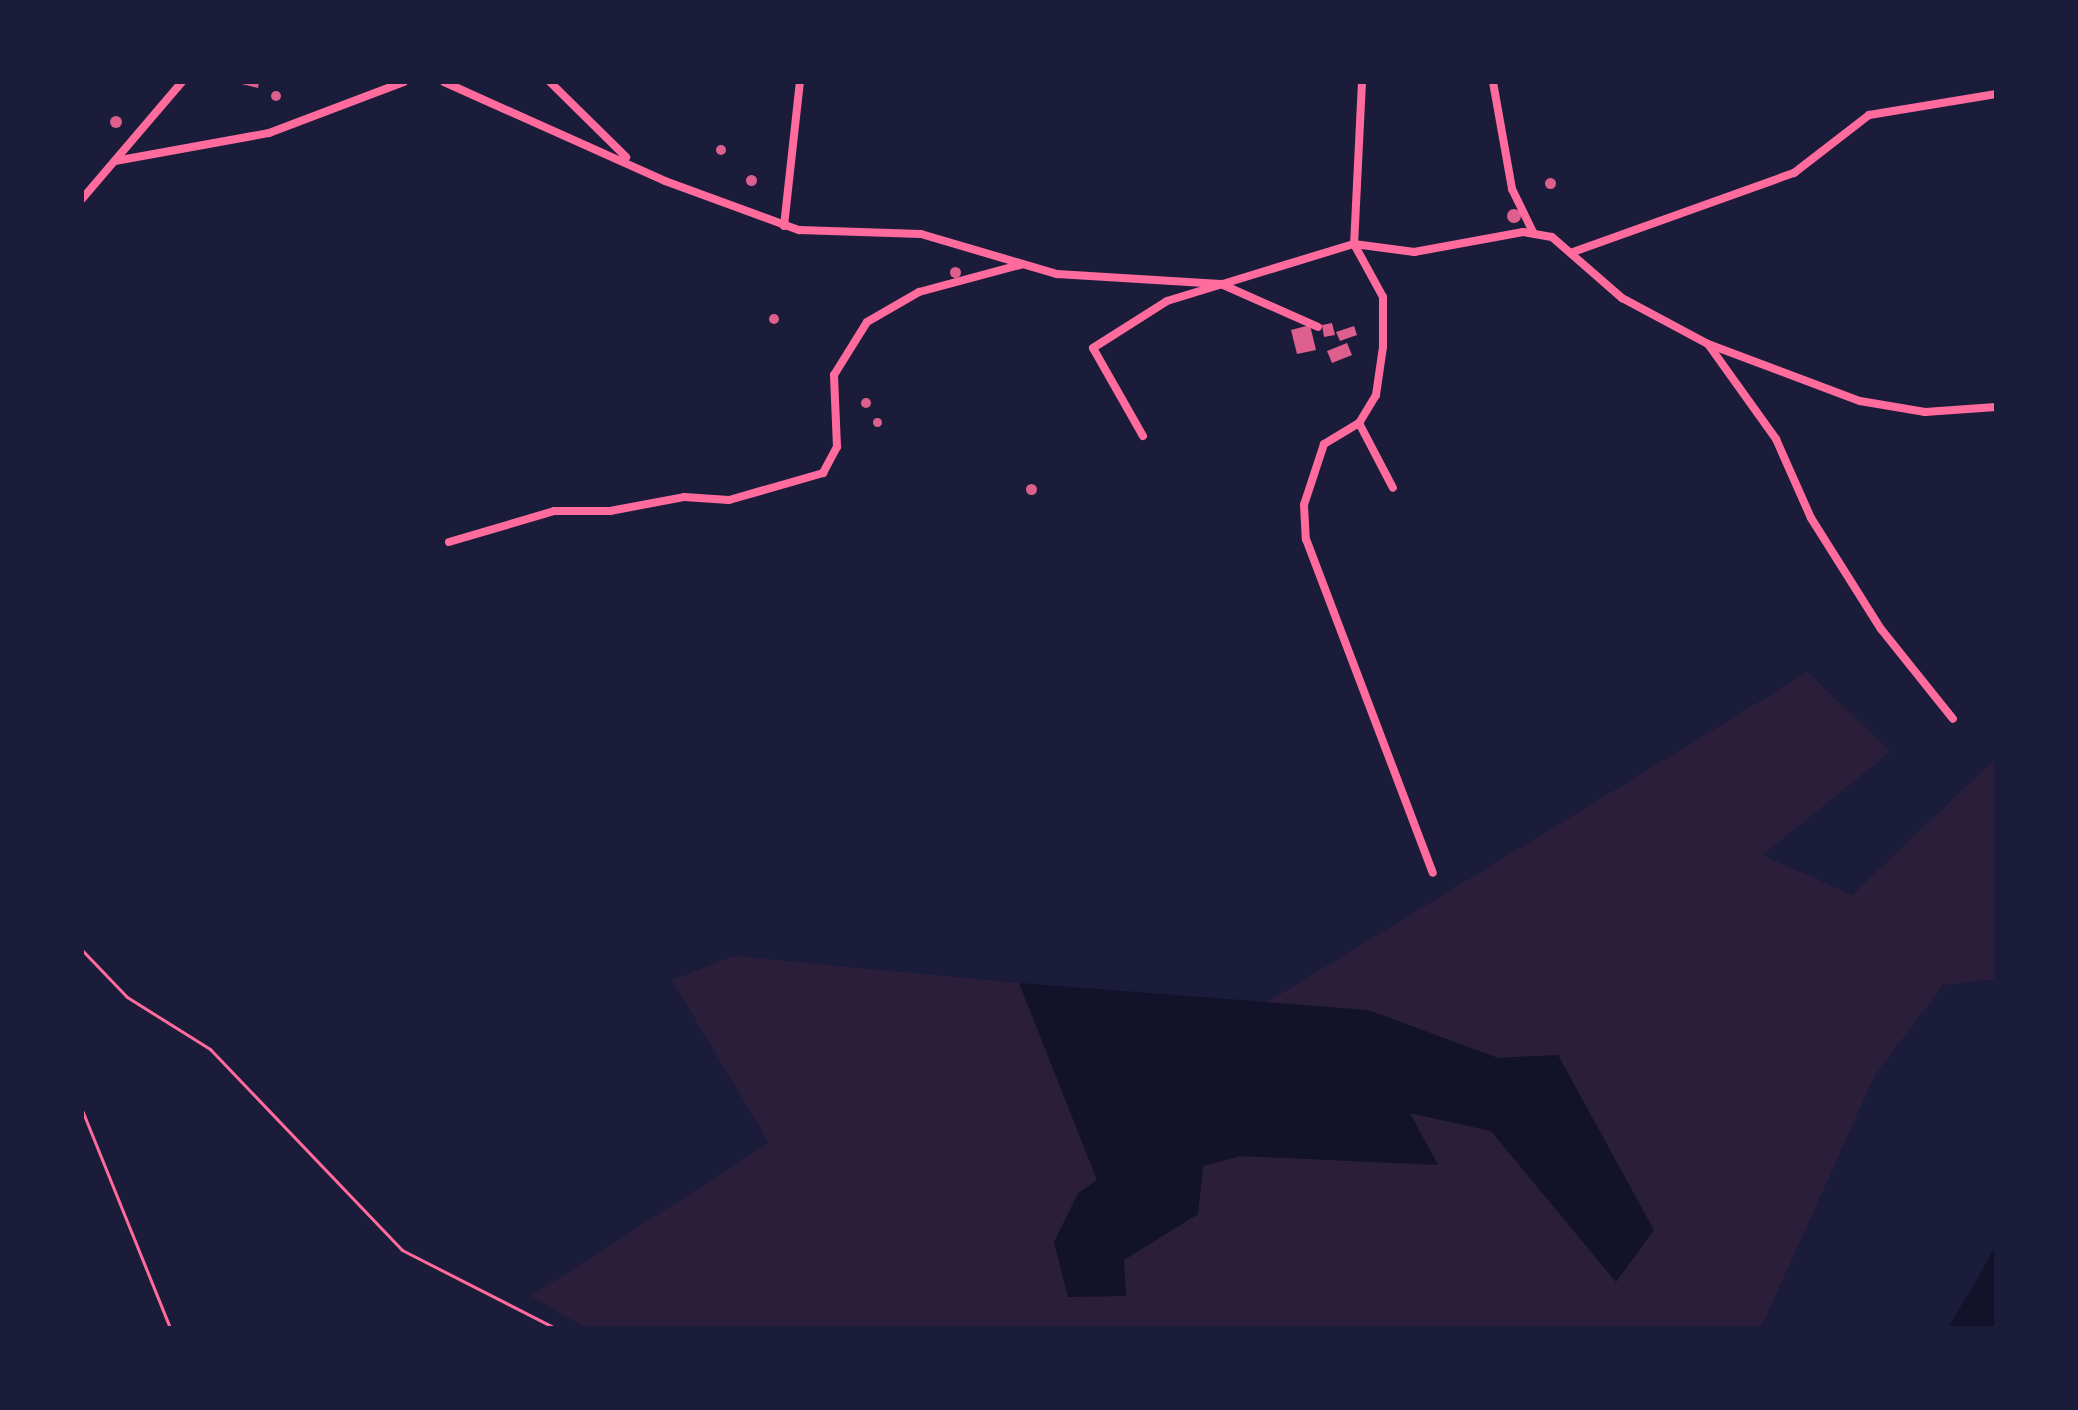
<!DOCTYPE html>
<style>
body{margin:0}
#map{position:relative;width:2078px;height:1410px;overflow:hidden;background:#1b1b3a;font-family:"DM Sans",sans-serif}
div>[style]{position:absolute}
.green>*{inset:0;background:#2a1e3b}
.water>*{inset:0;background:#12122b}
.building>*{inset:0;background:#dd5f8e}
.round{border-radius:50%}
.path>*{height:3px;margin:-1.5px;padding:0 1.5px;transform-origin:1.5px;border-radius:1.5px;background:#ff6b9d}
.minor>*{height:8px;margin:-4px;padding:0 4px;transform-origin:4px;border-radius:4px;background:#ff6b9d}
span{translate:-50% -50%;white-space:nowrap;text-align:center;line-height:1.15;-webkit-text-stroke:8px #1b1b3a;paint-order:stroke}
.frame{position:absolute;inset:0;border:84px solid #1b1b3a;pointer-events:none}
</style>
<div id="map">
<div class="green">
<div style="clip-path:polygon(1808px 672px,1890px 752px,1762px 855px,1852px 895px,1996px 758px,1996px 979px,1943px 985px,1875px 1075px,1761px 1328px,586px 1328px,531px 1296px,769px 1143px,672px 980px,734px 956px,1019px 983px,1078px 1118px,1124px 1260px,1198px 1214px,1203px 1166px,1240px 1156px,1437px 1164px,1409px 1113px,1491px 1131px,1616px 1282px,1558px 1055px,1498px 1058px,1368px 1010px,1261px 1006px)"></div>
</div>
<div class="water">
<div style="clip-path:polygon(1019px 983px,1368px 1010px,1498px 1058px,1558px 1055px,1654px 1230px,1616px 1282px,1491px 1131px,1410px 1113px,1438px 1165px,1240px 1156px,1203px 1166px,1198px 1214px,1124px 1260px,1126px 1296px,1068px 1297px,1054px 1242px,1078px 1193px,1097px 1180px)"></div>
<div style="clip-path:polygon(1996px 1245px,1996px 1328px,1948px 1328px,1977px 1279px)"></div>
</div>
<div class="building">
<div style="clip-path:polygon(233px 82px,259px 82px,258px 88px)"></div>
<div class="round" style="left:271px;top:91px;width:10px;height:10px"></div>
<div class="round" style="left:110px;top:116px;width:12px;height:12px"></div>
<div class="round" style="left:716px;top:145px;width:10px;height:10px"></div>
<div class="round" style="left:745.5px;top:174.5px;width:11px;height:11px"></div>
<div class="round" style="left:1544.5px;top:177.5px;width:11px;height:11px"></div>
<div class="round" style="left:1507px;top:209px;width:14px;height:14px"></div>
<div class="round" style="left:949.5px;top:266.5px;width:11px;height:11px"></div>
<div class="round" style="left:769px;top:314px;width:10px;height:10px"></div>
<div style="clip-path:polygon(1332px 323px,1335px 335px,1324px 337px,1322px 325px)"></div>
<div style="clip-path:polygon(1310px 325px,1316px 350px,1297px 354px,1291px 330px)"></div>
<div style="clip-path:polygon(1354px 326px,1357px 335px,1340px 341px,1336px 332px)"></div>
<div style="clip-path:polygon(1347px 343px,1352px 355px,1332px 363px,1327px 351px)"></div>
<div class="round" style="left:861px;top:398px;width:10px;height:10px"></div>
<div class="round" style="left:872.5px;top:417.5px;width:9px;height:9px"></div>
<div class="round" style="left:1025.5px;top:483.5px;width:11px;height:11px"></div>
</div>
<div class="path">
<div style="left:82px;top:950px;width:65px;rotate:46.2deg"></div>
<div style="left:127px;top:997px;width:98px;rotate:32.1deg"></div>
<div style="left:210px;top:1049px;width:278px;rotate:46.3deg"></div>
<div style="left:402px;top:1250px;width:172px;rotate:27deg"></div>
<div style="left:82px;top:1110px;width:235px;rotate:68deg"></div>
</div>
<div class="minor">
<div style="left:444px;top:82px;width:242px;rotate:24.1deg"></div>
<div style="left:665px;top:181px;width:143px;rotate:20.1deg"></div>
<div style="left:799px;top:230px;width:122px;rotate:1.9deg"></div>
<div style="left:921px;top:234px;width:142px;rotate:16.4deg"></div>
<div style="left:1057px;top:274px;width:164px;rotate:3.5deg"></div>
<div style="left:1221px;top:284px;width:106px;rotate:23.9deg"></div>
<div style="left:550px;top:82px;width:107px;rotate:44.6deg"></div>
<div style="left:1362px;top:82px;width:162px;rotate:92.8deg"></div>
<div style="left:1354px;top:244px;width:60px;rotate:61.3deg"></div>
<div style="left:1383px;top:297px;width:50px;rotate:90deg"></div>
<div style="left:1383px;top:347px;width:49px;rotate:98.3deg"></div>
<div style="left:1376px;top:395px;width:33px;rotate:121deg"></div>
<div style="left:1359px;top:423px;width:73px;rotate:62.4deg"></div>
<div style="left:1493px;top:82px;width:109px;rotate:79.9deg"></div>
<div style="left:1512px;top:189px;width:48px;rotate:64deg"></div>
<div style="left:115px;top:161px;width:157px;rotate:-10.3deg"></div>
<div style="left:269px;top:133px;width:144px;rotate:-20.7deg"></div>
<div style="left:82px;top:199px;width:154px;rotate:-49.5deg"></div>
<div style="left:784px;top:226px;width:145px;rotate:-83.7deg"></div>
<div style="left:1573px;top:252px;width:235px;rotate:-19.7deg"></div>
<div style="left:1794px;top:173px;width:95px;rotate:-37.7deg"></div>
<div style="left:1869px;top:115px;width:129px;rotate:-9.4deg"></div>
<div style="left:1708px;top:344px;width:162px;rotate:20.6deg"></div>
<div style="left:1860px;top:401px;width:66px;rotate:9.6deg"></div>
<div style="left:1925px;top:412px;width:71px;rotate:-4deg"></div>
<div style="left:1359px;top:423px;width:41px;rotate:149deg"></div>
<div style="left:1324px;top:444px;width:64px;rotate:108.2deg"></div>
<div style="left:1304px;top:505px;width:34px;rotate:87deg"></div>
<div style="left:1306px;top:539px;width:357px;rotate:69.2deg"></div>
<div style="left:1143px;top:436px;width:101px;rotate:-119.6deg"></div>
<div style="left:1093px;top:348px;width:88px;rotate:-32.4deg"></div>
<div style="left:1167px;top:301px;width:195px;rotate:-17deg"></div>
<div style="left:1354px;top:244px;width:61px;rotate:7.6deg"></div>
<div style="left:1414px;top:252px;width:111px;rotate:-10.4deg"></div>
<div style="left:1523px;top:232px;width:29px;rotate:10deg"></div>
<div style="left:1552px;top:237px;width:93px;rotate:41.1deg"></div>
<div style="left:1622px;top:298px;width:98px;rotate:28.1deg"></div>
<div style="left:1708px;top:344px;width:117px;rotate:54.4deg"></div>
<div style="left:1776px;top:439px;width:86px;rotate:66.1deg"></div>
<div style="left:1811px;top:518px;width:131px;rotate:57.8deg"></div>
<div style="left:1881px;top:629px;width:115px;rotate:51.3deg"></div>
<div style="left:449px;top:542px;width:109px;rotate:-16.4deg"></div>
<div style="left:554px;top:511px;width:56px"></div>
<div style="left:610px;top:511px;width:75px;rotate:-10.7deg"></div>
<div style="left:684px;top:497px;width:45px;rotate:3.8deg"></div>
<div style="left:729px;top:500px;width:98px;rotate:-16deg"></div>
<div style="left:823px;top:473px;width:30px;rotate:-62deg"></div>
<div style="left:837px;top:447px;width:72px;rotate:-92.4deg"></div>
<div style="left:834px;top:375px;width:62px;rotate:-58.1deg"></div>
<div style="left:867px;top:322px;width:60px;rotate:-30deg"></div>
<div style="left:919px;top:292px;width:105px;rotate:-15deg"></div>
</div>
<div class="frame"></div>
</div>
